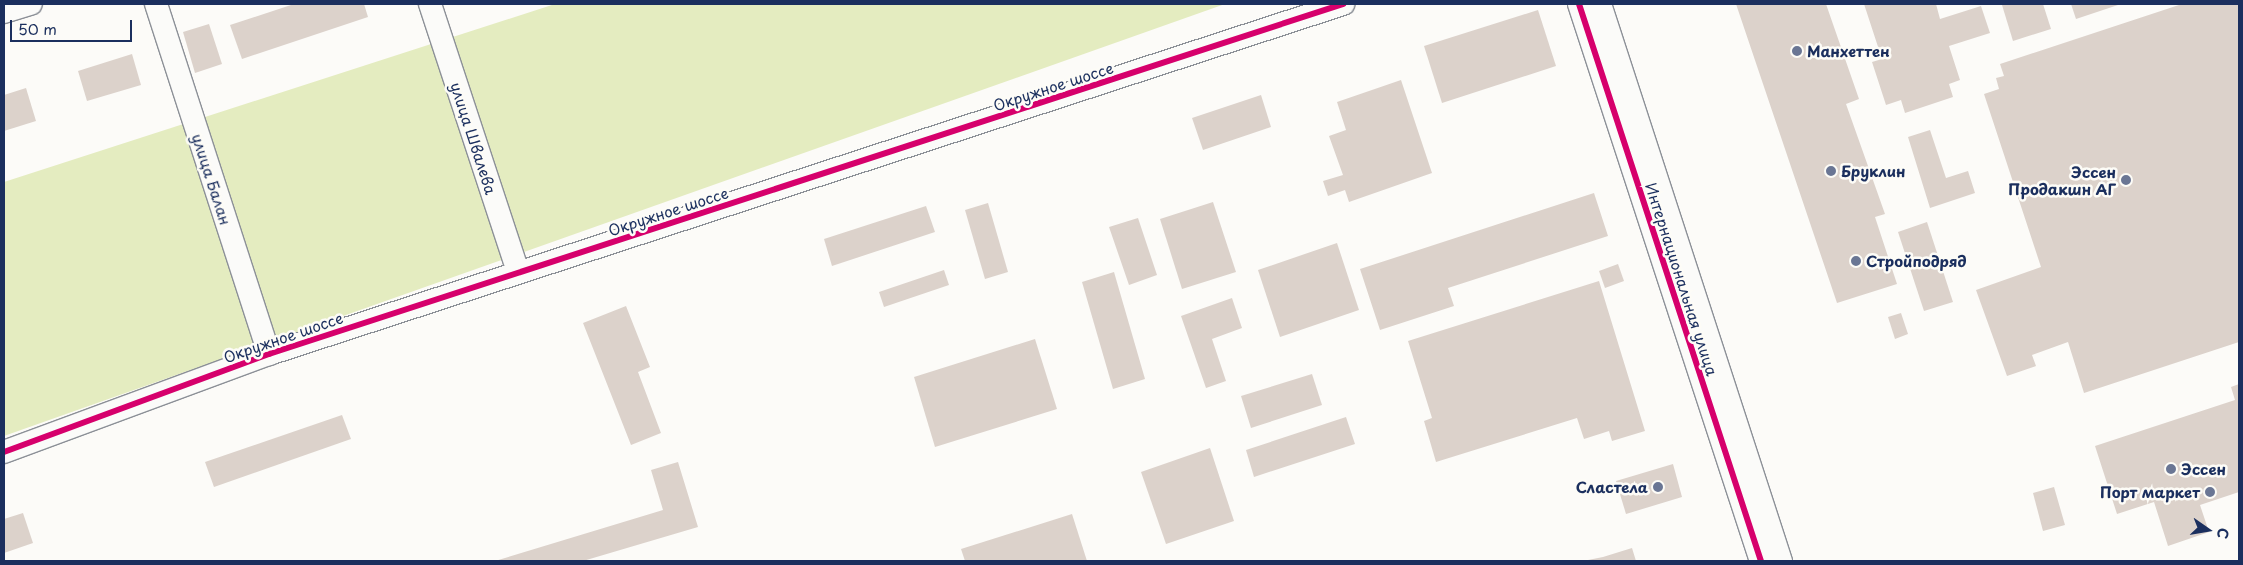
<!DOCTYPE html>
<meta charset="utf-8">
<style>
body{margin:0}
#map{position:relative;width:2243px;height:565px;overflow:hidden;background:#fcfbf8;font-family:"Playpen Sans",sans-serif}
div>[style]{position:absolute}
.green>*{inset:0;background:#e4ecc0}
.building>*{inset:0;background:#dcd2cb}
.roads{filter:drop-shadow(1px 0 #8c9097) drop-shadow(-1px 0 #8c9097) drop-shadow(0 1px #8c9097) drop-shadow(0 -1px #8c9097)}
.minor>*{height:22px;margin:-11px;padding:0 11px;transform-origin:11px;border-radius:11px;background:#fbfbf9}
.cycleway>*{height:6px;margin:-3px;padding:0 3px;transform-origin:3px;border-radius:3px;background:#d6006c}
.dots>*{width:14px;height:14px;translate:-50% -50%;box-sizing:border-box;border:2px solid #fdfcf7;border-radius:50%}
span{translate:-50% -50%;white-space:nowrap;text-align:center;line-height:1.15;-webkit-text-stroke:5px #fdfcf7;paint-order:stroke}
.poi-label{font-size:15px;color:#1b2f5e;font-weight:700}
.left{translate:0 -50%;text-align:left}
.right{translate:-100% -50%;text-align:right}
.street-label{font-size:15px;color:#1b2f5e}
.frame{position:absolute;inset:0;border:5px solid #1b2f5e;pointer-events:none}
.north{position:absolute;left:2183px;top:505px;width:50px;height:50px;-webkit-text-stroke:4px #fdfcf7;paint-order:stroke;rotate:103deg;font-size:14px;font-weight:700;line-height:20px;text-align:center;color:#1b2f5e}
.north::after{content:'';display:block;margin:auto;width:18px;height:22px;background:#1b2f5e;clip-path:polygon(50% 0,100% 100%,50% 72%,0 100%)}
.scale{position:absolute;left:10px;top:20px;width:122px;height:22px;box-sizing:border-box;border:2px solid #1b2f5e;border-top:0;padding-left:6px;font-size:15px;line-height:18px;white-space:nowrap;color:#1b2f5e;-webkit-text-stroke:4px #fdfcf7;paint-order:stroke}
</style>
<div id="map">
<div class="green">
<div style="clip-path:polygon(555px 4px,1225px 4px,4px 436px,4px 182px)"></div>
</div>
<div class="building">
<div style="clip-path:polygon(294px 4px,364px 4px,368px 17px,242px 59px,230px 25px)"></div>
<div style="clip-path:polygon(1736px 4px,1826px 4px,1859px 99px,1846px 104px,1885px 214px,1875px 217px,1897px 284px,1837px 303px)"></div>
<div style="clip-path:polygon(1864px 4px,1936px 4px,1940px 19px,1981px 6px,1990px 33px,1949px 46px,1960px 80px,1949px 84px,1953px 97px,1905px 113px,1901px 100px,1886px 105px,1872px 62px,1882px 59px)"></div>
<div style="clip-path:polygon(2043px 4px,2051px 29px,2013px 41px,2002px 5px)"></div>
<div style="clip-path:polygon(2071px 4px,2121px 4px,2076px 19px)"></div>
<div style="clip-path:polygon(2182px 4px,2239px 4px,2239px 342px,2084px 393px,2068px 342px,2032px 355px,2036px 366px,2007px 376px,1976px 290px,2041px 267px,1984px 94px,1999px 89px,1996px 78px,2004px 76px,2000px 64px)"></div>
<div style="clip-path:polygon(1538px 10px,1556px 66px,1442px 103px,1424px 46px)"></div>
<div style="clip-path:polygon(209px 24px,222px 64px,195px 73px,183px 32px)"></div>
<div style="clip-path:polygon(132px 54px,141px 85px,87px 101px,78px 71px)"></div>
<div style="clip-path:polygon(1401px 80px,1432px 173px,1349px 202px,1345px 190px,1328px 196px,1323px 181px,1343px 175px,1329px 136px,1346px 130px,1337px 102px)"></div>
<div style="clip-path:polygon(26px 88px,36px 121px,4px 131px,4px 95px)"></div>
<div style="clip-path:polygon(1261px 95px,1271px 127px,1203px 150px,1192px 118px)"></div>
<div style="clip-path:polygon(1930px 130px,1946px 178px,1968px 171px,1975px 193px,1930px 208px,1908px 137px)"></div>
<div style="clip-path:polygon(1594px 193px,1608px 236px,1448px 288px,1454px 306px,1380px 330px,1360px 269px)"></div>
<div style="clip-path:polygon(1213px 202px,1236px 272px,1182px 289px,1160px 219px)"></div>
<div style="clip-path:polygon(988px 203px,1008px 272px,985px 279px,965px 210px)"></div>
<div style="clip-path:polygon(926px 206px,935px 232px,832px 266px,824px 239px)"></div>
<div style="clip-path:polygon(1138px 218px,1157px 275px,1129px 285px,1109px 227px)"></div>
<div style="clip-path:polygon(1927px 222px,1953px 302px,1924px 311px,1898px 232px)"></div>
<div style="clip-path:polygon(1337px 243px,1359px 310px,1280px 337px,1258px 270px)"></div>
<div style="clip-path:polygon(1618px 264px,1624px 281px,1605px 288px,1599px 271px)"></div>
<div style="clip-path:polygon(944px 270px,949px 285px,884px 307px,879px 292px)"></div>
<div style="clip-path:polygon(1114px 272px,1145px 379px,1113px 389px,1082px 282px)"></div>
<div style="clip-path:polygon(1599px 281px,1645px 431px,1612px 441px,1609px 431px,1584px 439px,1577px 418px,1436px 462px,1424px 421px,1432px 418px,1408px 341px)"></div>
<div style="clip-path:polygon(1232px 298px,1242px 328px,1212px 339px,1226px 381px,1206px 388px,1181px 316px)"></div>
<div style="clip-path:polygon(626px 306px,650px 367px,638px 372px,661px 433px,631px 445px,583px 323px)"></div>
<div style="clip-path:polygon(1901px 313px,1908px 334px,1895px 339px,1888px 317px)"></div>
<div style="clip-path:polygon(1035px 339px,1057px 409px,935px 447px,914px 377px)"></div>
<div style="clip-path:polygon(1312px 374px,1322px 405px,1251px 428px,1241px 396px)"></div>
<div style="clip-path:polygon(2239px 384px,2239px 492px,2200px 505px,2209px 532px,2168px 546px,2154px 502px,2117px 514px,2095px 446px,2235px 400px,2231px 387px)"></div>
<div style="clip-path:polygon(342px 415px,351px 439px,214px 487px,205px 462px)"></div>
<div style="clip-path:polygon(1346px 417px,1355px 444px,1254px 477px,1246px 450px)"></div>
<div style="clip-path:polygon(1210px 448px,1234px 521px,1166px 544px,1141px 472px)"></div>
<div style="clip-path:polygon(678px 462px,698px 527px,583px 561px,495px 561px,663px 510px,651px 470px)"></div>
<div style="clip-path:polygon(1673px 464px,1682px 497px,1626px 514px,1616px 481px)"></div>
<div style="clip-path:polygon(2054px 487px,2065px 525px,2043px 531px,2033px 493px)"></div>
<div style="clip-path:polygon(23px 513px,33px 543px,4px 553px,4px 519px)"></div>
<div style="clip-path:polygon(1072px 514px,1087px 561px,965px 561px,961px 549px)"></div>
<div style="clip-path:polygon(1632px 548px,1636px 561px,1583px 561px,1603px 557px)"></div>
</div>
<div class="roads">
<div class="minor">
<div style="left:156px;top:4px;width:368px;rotate:72.1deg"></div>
<div style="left:430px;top:4px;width:282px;rotate:71.8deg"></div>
<div style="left:1579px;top:4px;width:586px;rotate:71.91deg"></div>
<div style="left:1600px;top:4px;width:586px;rotate:72deg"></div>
<div style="left:4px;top:12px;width:28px;rotate:-17deg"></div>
<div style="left:4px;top:452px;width:283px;rotate:-20.3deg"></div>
<div style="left:269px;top:354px;width:1130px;rotate:-18.05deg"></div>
</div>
</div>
<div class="cycleway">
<div style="left:1579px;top:4px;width:586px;rotate:71.91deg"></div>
<div style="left:4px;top:452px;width:283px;rotate:-20.3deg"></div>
<div style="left:269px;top:354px;width:1130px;rotate:-18.05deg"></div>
</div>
<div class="dots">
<div style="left:1797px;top:51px;background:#6a7694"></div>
<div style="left:1831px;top:171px;background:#6a7694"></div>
<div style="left:2126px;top:180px;background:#6a7694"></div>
<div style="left:1856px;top:261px;background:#6a7694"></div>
<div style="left:2171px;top:469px;background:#6a7694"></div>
<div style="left:1658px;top:487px;background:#6a7694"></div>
<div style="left:2210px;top:492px;background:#6a7694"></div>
</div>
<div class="poi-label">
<span class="left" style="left:1807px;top:51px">Манхеттен</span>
<span class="left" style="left:1841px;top:171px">Бруклин</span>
<span class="right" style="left:2116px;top:180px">Эссен<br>Продакшн АГ</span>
<span class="left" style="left:1866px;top:261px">Стройподряд</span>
<span class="left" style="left:2181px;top:469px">Эссен</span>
<span class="right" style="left:1648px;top:487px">Сластела</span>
<span class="right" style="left:2200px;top:492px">Порт маркет</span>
</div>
<div class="street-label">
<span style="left:1053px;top:86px;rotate:-18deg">Окружное шоссе</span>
<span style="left:474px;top:138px;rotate:72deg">улица Швалева</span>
<span style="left:212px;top:179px;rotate:72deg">улица Балан</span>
<span style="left:668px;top:211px;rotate:-18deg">Окружное шоссе</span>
<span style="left:1682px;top:279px;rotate:72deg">Интернациональная улица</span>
<span style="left:283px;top:337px;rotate:-19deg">Окружное шоссе</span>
</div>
<div class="frame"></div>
<div class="north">С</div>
<div class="scale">50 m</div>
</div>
